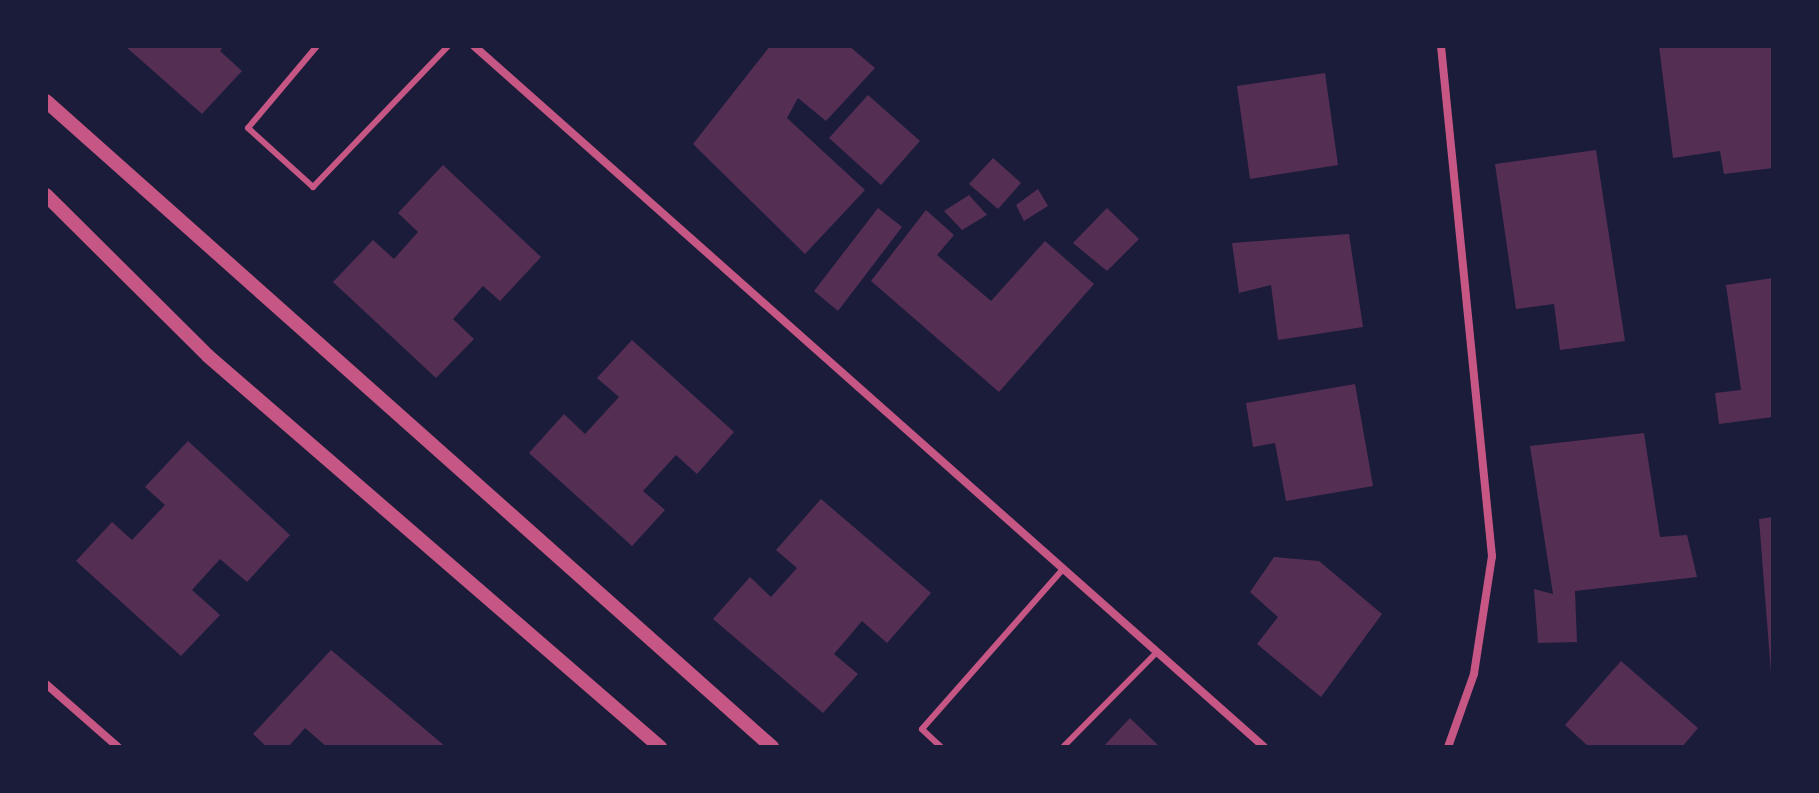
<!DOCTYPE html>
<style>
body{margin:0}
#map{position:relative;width:1819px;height:793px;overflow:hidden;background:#1b1b3a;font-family:Helvetica,sans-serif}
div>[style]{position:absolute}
.building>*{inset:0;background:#542f53}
.service>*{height:6px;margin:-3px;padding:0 3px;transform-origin:3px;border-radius:3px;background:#c65784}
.minor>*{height:8px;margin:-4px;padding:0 4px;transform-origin:4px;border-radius:4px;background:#c65784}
.tertiary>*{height:14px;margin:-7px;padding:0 7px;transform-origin:7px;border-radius:7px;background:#c65784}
span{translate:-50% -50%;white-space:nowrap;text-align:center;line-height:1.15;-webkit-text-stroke:6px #1b1b3a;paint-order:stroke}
.frame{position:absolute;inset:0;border:48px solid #1b1b3a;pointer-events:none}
</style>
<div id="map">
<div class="building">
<div style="clip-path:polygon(125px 46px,224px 46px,220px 51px,242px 71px,202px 114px)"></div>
<div style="clip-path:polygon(770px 46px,849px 46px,875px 68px,826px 121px,798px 98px,787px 118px,865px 190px,805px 254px,693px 144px)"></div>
<div style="clip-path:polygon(1659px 46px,1773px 46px,1773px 168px,1724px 174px,1720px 151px,1673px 158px)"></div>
<div style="clip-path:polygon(1325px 73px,1338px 165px,1250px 179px,1237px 86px)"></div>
<div style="clip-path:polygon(868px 95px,920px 141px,881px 185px,829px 138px)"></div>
<div style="clip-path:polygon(1596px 150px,1625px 341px,1560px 350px,1554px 304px,1516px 309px,1495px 164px)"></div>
<div style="clip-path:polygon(993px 158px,1021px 183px,998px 209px,969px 184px)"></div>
<div style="clip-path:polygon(443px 165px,541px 257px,500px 301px,483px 286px,453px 319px,474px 339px,436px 378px,333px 282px,373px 240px,394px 259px,418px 232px,398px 213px)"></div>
<div style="clip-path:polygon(1038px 189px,1048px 206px,1024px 221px,1016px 205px)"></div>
<div style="clip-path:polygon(969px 195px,987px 215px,962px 230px,944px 211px)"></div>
<div style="clip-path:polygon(878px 208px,902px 227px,838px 311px,814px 291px)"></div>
<div style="clip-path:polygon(1107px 208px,1139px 239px,1107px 271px,1073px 243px)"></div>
<div style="clip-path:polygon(926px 210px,954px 235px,937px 255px,991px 301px,1045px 241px,1094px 284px,999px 392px,871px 281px)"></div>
<div style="clip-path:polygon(1349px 234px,1363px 327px,1278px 340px,1271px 285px,1239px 293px,1232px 243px)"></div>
<div style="clip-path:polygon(1773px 278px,1773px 417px,1719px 424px,1715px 393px,1741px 390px,1726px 285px)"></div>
<div style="clip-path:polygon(632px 340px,734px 432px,697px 474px,676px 455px,643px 491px,665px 510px,632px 546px,529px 453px,564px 414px,585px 434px,619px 397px,597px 378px)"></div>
<div style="clip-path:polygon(1355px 384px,1373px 486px,1286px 501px,1275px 443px,1253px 447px,1246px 403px)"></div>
<div style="clip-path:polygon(1644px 433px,1660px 537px,1687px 535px,1697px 577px,1575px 591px,1577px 642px,1538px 643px,1534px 589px,1553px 594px,1530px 446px)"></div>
<div style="clip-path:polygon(188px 441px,290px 535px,247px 582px,220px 559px,192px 590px,220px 615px,181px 656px,76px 561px,112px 522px,132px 540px,165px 505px,145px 487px)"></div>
<div style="clip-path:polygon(821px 499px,931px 593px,887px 643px,862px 621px,834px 654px,858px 674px,823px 713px,713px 619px,750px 577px,771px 597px,797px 568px,776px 550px)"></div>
<div style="clip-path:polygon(1773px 517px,1773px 673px,1771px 673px,1759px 519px)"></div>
<div style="clip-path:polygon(1274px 557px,1319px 561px,1382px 614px,1321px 697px,1257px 644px,1278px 617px,1250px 592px)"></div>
<div style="clip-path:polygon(331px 650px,446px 747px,327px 747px,305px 728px,288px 747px,267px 747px,253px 734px)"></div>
<div style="clip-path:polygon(1621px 661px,1698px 728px,1682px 747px,1589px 747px,1565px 725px)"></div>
<div style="clip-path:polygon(1130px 718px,1160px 747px,1103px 747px)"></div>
</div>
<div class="service">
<div style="left:317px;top:46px;width:107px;rotate:130.1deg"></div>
<div style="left:248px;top:128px;width:88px;rotate:42.2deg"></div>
<div style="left:313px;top:187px;width:195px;rotate:-46.2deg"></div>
<div style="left:941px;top:747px;width:26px;rotate:-137deg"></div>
<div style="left:922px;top:729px;width:213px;rotate:-48.6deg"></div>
<div style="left:1063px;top:747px;width:134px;rotate:-45.3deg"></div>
</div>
<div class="minor">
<div style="left:474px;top:46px;width:1056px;rotate:41.58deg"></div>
<div style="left:1441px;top:46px;width:513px;rotate:84.29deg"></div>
<div style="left:1492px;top:556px;width:119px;rotate:98.7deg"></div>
<div style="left:1474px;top:674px;width:77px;rotate:109.6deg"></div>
<div style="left:46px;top:684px;width:96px;rotate:41.2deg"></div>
</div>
<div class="tertiary">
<div style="left:46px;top:101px;width:972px;rotate:41.66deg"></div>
<div style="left:46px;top:195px;width:228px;rotate:44.8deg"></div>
<div style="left:208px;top:356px;width:598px;rotate:40.86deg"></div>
</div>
<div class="frame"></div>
</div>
